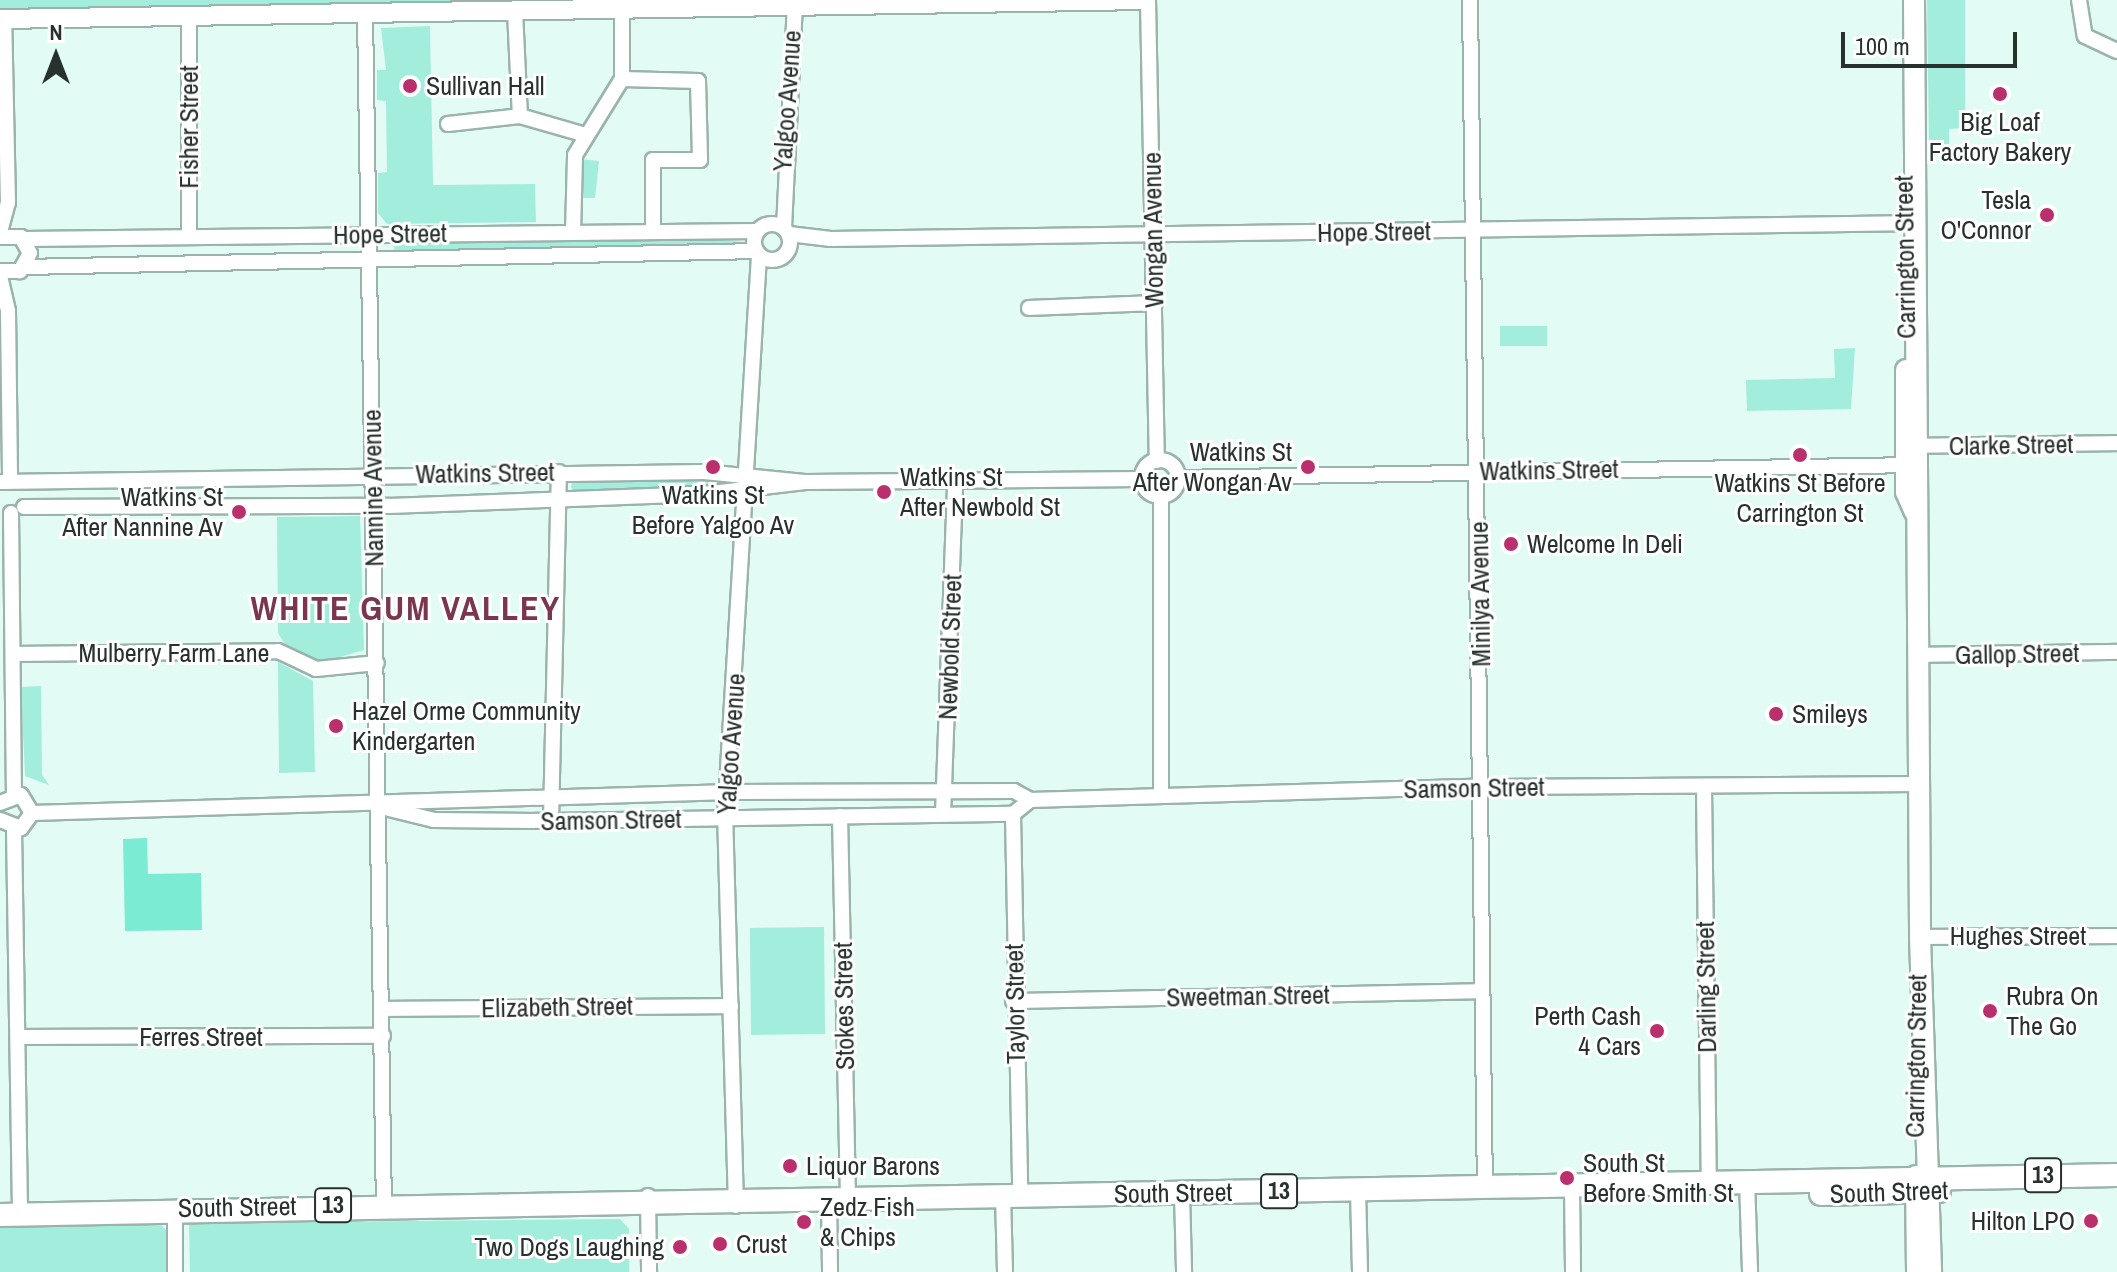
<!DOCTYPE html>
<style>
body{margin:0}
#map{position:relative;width:2117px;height:1272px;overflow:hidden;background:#e2fbf4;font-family:"Archivo Narrow",sans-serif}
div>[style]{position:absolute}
.green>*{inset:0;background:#a3eddc}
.water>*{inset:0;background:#7bebd4}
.roads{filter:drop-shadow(2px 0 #9bb3ad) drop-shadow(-2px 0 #9bb3ad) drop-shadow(0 2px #9bb3ad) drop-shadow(0 -2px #9bb3ad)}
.minor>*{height:14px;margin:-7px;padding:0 7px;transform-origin:7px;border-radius:7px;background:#fff}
.minor>.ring{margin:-7px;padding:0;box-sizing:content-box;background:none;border:14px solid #fff;border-radius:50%}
.tertiary>*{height:18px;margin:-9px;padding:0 9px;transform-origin:9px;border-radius:9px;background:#fff}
.secondary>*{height:20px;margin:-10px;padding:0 10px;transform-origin:10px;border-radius:10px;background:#fff}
.primary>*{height:22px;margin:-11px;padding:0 11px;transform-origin:11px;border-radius:11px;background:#fff}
.dots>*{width:22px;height:22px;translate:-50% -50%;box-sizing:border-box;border:4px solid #fff;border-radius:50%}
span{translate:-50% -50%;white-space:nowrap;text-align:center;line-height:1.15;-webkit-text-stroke:6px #fff;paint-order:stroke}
.shield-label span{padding:2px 6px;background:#fff;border:2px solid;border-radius:6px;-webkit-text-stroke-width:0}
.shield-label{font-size:24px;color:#27312e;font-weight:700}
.poi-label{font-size:26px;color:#27312e}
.left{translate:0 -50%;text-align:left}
.right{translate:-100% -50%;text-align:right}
.street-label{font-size:26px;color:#27312e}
.district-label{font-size:34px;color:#7a354f;font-weight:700;letter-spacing:2px}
.north{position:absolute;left:16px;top:16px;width:80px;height:80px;-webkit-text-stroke:6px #fff;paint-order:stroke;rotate:0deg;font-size:22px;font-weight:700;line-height:32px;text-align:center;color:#27312e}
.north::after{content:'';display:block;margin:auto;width:28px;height:36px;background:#27312e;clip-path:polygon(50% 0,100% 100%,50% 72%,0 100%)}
.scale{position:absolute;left:1841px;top:32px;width:176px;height:36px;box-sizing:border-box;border:4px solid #27312e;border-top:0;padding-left:10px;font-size:24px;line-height:28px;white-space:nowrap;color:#27312e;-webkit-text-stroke:6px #fff;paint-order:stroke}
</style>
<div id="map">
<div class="green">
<div style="clip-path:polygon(0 0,630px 0,0 12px)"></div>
<div style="clip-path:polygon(1927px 0,1965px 0,1965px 128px,1949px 129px,1949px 149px,1929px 146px)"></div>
<div style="clip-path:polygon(430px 26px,433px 185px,535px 184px,536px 222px,387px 224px,378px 213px,378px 173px,387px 172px,386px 101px,377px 100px,377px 70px,386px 70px,381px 28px)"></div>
<div style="clip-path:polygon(581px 159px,599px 161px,595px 198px,581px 198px)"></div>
<div style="clip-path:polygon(674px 237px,744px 242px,696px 251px,394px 252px,395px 241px)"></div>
<div style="clip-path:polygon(1500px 326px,1547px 326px,1547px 346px,1500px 346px)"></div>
<div style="clip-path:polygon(1855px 348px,1851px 409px,1747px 411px,1746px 380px,1835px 378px,1834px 349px)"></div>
<div style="clip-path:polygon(694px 477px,731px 484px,574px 494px,571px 487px,572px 481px)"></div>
<div style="clip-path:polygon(360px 516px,364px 650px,320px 663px,286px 646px,278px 633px,277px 517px)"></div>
<div style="clip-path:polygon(278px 662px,313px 681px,315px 772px,279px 773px)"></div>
<div style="clip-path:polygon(41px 686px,42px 775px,49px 785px,25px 776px,21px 687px)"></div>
<div style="clip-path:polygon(824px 927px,825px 1034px,751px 1035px,750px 928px)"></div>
<div style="clip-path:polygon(620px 1219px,629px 1229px,629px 1272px,190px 1272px,189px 1223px)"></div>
<div style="clip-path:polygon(157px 1221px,168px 1232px,169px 1272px,0 1272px,0 1223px)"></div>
</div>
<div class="water">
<div style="clip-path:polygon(147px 838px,148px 874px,201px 873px,202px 930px,125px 931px,123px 839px)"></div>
</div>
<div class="roads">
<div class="minor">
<div style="left:1148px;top:0;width:461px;rotate:88.9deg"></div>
<div style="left:1470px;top:0;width:1188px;rotate:89.28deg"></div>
<div style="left:2079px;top:0;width:36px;rotate:81deg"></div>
<div style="left:2085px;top:36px;width:35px;rotate:25deg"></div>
<div style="left:515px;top:11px;width:105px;rotate:87.3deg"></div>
<div style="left:520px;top:116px;width:69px;rotate:16.1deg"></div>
<div style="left:365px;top:13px;width:1191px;rotate:89.09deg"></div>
<div style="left:189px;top:17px;width:220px;rotate:90deg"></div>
<div style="left:622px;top:79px;width:76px;rotate:1.5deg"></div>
<div style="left:698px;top:81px;width:79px;rotate:88.5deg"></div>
<div style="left:700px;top:160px;width:47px;rotate:180deg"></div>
<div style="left:653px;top:160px;width:71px;rotate:90deg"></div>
<div style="left:448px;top:124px;width:72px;rotate:-6.3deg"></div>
<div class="ring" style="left:754px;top:224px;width:22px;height:22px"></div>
<div style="left:784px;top:228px;width:222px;rotate:-87.2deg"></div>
<div style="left:0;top:232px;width:30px;rotate:-75deg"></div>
<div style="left:8px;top:203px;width:184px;rotate:-91.2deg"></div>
<div style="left:573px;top:233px;width:78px;rotate:-88.5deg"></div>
<div style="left:575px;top:155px;width:89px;rotate:-58.3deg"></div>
<div style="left:622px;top:79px;width:71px;rotate:-90deg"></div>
<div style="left:789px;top:234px;width:42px;rotate:6.8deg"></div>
<div style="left:831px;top:239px;width:1087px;rotate:-0.84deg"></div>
<div style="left:0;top:237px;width:21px"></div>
<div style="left:21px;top:237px;width:18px;rotate:61deg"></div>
<div style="left:30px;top:253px;width:21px;rotate:119deg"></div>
<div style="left:20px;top:271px;width:20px;rotate:180deg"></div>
<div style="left:23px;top:239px;width:733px;rotate:-0.63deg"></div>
<div style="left:25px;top:267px;width:731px;rotate:-1.25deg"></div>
<div style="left:0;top:276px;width:36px;rotate:77deg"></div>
<div style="left:8px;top:311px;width:168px;rotate:89.3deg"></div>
<div style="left:1029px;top:308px;width:126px;rotate:-2.3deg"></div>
<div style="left:1909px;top:446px;width:208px;rotate:-0.8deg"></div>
<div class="ring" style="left:1142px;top:460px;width:22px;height:22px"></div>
<div style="left:1177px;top:478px;width:736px;rotate:-1.01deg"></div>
<div style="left:0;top:482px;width:704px;rotate:-0.81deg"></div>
<div style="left:704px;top:472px;width:101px;rotate:5.7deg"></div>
<div style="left:1161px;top:496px;width:297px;rotate:90deg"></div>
<div style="left:24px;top:507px;width:365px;rotate:-0.2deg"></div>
<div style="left:389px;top:506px;width:314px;rotate:-2.2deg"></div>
<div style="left:703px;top:494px;width:103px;rotate:-6.7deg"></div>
<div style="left:805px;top:482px;width:337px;rotate:-0.5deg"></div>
<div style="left:11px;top:513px;width:281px;rotate:89.4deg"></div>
<div style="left:13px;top:654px;width:265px;rotate:-0.6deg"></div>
<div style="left:278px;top:651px;width:42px;rotate:25.3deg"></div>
<div style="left:316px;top:669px;width:61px;rotate:-5.6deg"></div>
<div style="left:1917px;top:655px;width:200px;rotate:-0.9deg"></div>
<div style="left:1704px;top:787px;width:399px;rotate:89.3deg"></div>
<div style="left:0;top:803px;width:22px;rotate:-21deg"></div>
<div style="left:21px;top:795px;width:21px;rotate:59deg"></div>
<div style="left:32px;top:813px;width:19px;rotate:126deg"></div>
<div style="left:21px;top:828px;width:22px;rotate:-159deg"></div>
<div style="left:389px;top:809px;width:46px;rotate:13.7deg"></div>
<div style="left:434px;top:820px;width:117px;rotate:0.5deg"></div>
<div style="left:551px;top:821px;width:462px;rotate:-0.9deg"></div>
<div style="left:1013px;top:814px;width:22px;rotate:-39deg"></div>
<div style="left:32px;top:813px;width:699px;rotate:-1.72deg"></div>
<div style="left:731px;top:792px;width:283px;rotate:-0.2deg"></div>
<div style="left:1014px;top:791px;width:18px;rotate:29deg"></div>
<div style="left:1030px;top:800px;width:451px;rotate:-1.7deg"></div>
<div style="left:1481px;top:787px;width:437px;rotate:-0.4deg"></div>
<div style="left:943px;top:814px;width:334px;rotate:-87.9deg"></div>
<div style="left:1013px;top:814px;width:380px;rotate:88.9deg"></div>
<div style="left:840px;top:816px;width:380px;rotate:88.8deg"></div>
<div style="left:551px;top:821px;width:349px;rotate:-88.7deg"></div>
<div style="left:14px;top:829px;width:386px;rotate:89.1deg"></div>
<div style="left:1920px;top:937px;width:197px;rotate:-0.3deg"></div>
<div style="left:1013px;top:1001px;width:469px;rotate:-1.2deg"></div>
<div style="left:383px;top:1009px;width:348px;rotate:-0.5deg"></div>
<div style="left:18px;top:1037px;width:365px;rotate:-0.2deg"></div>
<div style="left:1747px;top:1180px;width:92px;rotate:88.1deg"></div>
<div style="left:1572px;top:1187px;width:85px;rotate:89.3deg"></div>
<div style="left:1358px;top:1190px;width:82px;rotate:88.6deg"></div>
<div style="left:1182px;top:1193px;width:79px;rotate:88.5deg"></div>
<div style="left:1003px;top:1195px;width:77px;rotate:88.5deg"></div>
<div style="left:648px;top:1196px;width:76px;rotate:89.2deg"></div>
<div style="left:829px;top:1198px;width:74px;rotate:89.2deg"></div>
<div style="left:736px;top:1206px;width:388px;rotate:-91.6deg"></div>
<div style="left:725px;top:818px;width:564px;rotate:-86.54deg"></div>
<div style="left:175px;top:1208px;width:64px;rotate:90deg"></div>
</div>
<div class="tertiary">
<div style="left:0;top:19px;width:1141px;rotate:-0.95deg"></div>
</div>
<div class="secondary">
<div style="left:1914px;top:0;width:937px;rotate:89.63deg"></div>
<div style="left:1920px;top:937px;width:335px;rotate:88.1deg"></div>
<div style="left:1906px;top:370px;width:122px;rotate:90deg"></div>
<div style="left:1906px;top:492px;width:22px;rotate:66deg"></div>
<div style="left:1916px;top:1176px;width:96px;rotate:89.4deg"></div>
</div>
<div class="primary">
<div style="left:1821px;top:1194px;width:118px;rotate:-1.5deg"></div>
<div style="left:0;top:1215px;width:2117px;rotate:-1.08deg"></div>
</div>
</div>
<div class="dots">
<div style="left:410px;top:86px;background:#b9306d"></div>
<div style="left:2000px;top:94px;background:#b9306d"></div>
<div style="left:2047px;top:215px;background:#b9306d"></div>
<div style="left:1800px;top:455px;background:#b9306d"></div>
<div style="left:713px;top:467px;background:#b9306d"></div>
<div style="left:1308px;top:467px;background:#b9306d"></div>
<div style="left:884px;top:492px;background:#b9306d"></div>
<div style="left:239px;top:512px;background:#b9306d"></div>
<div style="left:1511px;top:544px;background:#b9306d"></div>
<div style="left:1776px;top:714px;background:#b9306d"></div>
<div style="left:336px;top:726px;background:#b9306d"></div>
<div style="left:1990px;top:1011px;background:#b9306d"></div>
<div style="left:1657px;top:1031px;background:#b9306d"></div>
<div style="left:790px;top:1166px;background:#b9306d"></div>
<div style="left:1567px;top:1178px;background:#b9306d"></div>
<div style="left:2091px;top:1221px;background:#b9306d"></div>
<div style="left:804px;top:1222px;background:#b9306d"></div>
<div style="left:720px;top:1244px;background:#b9306d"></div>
<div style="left:680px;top:1247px;background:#b9306d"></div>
</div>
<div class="shield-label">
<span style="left:2043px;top:1175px">13</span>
<span style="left:1279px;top:1191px">13</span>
<span style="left:333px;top:1205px">13</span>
</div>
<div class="poi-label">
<span class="left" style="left:426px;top:86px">Sullivan Hall</span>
<span style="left:2000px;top:137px">Big Loaf<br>Factory Bakery</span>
<span class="right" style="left:2031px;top:215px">Tesla<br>O'Connor</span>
<span class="right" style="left:1292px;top:467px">Watkins St<br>After Wongan Av</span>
<span class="left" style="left:900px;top:492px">Watkins St<br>After Newbold St</span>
<span style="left:1800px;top:498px">Watkins St Before<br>Carrington St</span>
<span style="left:713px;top:510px">Watkins St<br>Before Yalgoo Av</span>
<span class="right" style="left:223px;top:512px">Watkins St<br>After Nannine Av</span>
<span class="left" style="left:1527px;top:544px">Welcome In Deli</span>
<span class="left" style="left:352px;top:726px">Hazel Orme Community<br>Kindergarten</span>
<span class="left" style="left:1792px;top:714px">Smileys</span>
<span class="left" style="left:2006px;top:1011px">Rubra On<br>The Go</span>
<span class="right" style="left:1641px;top:1031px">Perth Cash<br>4 Cars</span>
<span class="left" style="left:1583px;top:1178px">South St<br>Before Smith St</span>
<span class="left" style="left:806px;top:1166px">Liquor Barons</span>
<span class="left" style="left:820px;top:1222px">Zedz Fish<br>&amp; Chips</span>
<span class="right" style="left:2075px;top:1221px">Hilton LPO</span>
<span class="left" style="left:736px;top:1244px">Crust</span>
<span class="right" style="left:664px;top:1247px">Two Dogs Laughing</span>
</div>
<div class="street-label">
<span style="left:787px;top:101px;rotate:-86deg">Yalgoo Avenue</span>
<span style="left:189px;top:127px;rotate:-90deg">Fisher Street</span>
<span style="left:1153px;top:230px;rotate:-91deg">Wongan Avenue</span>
<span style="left:1374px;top:232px;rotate:-1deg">Hope Street</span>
<span style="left:390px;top:234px;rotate:-1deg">Hope Street</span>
<span style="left:1905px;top:257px;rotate:-91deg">Carrington Street</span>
<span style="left:2011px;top:445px;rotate:-1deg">Clarke Street</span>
<span style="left:1549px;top:470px;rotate:-1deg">Watkins Street</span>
<span style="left:485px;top:473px;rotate:-1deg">Watkins Street</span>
<span style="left:373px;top:488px;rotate:-91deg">Nannine Avenue</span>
<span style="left:1480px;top:594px;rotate:-91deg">Minilya Avenue</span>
<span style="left:950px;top:647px;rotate:-88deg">Newbold Street</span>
<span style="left:174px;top:653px">Mulberry Farm Lane</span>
<span style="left:2017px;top:654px;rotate:-1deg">Gallop Street</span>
<span style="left:731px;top:744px;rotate:-86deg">Yalgoo Avenue</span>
<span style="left:1474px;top:788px;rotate:-1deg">Samson Street</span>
<span style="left:611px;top:820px;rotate:-1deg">Samson Street</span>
<span style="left:2018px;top:936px">Hughes Street</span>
<span style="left:1706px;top:987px;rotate:-91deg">Darling Street</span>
<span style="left:1248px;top:996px;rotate:-1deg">Sweetman Street</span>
<span style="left:1015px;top:1004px;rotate:-91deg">Taylor Street</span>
<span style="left:844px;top:1006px;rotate:-91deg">Stokes Street</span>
<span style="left:557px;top:1007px;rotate:-1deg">Elizabeth Street</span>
<span style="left:201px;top:1037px">Ferres Street</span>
<span style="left:1916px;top:1056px;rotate:-89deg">Carrington Street</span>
<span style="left:1889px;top:1192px;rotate:-2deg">South Street</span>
<span style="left:1173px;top:1193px;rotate:-1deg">South Street</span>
<span style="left:237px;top:1207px;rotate:-1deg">South Street</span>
</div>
<div class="district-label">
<span style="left:406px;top:609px">WHITE GUM VALLEY</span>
</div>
<div class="north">N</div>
<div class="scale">100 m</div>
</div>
